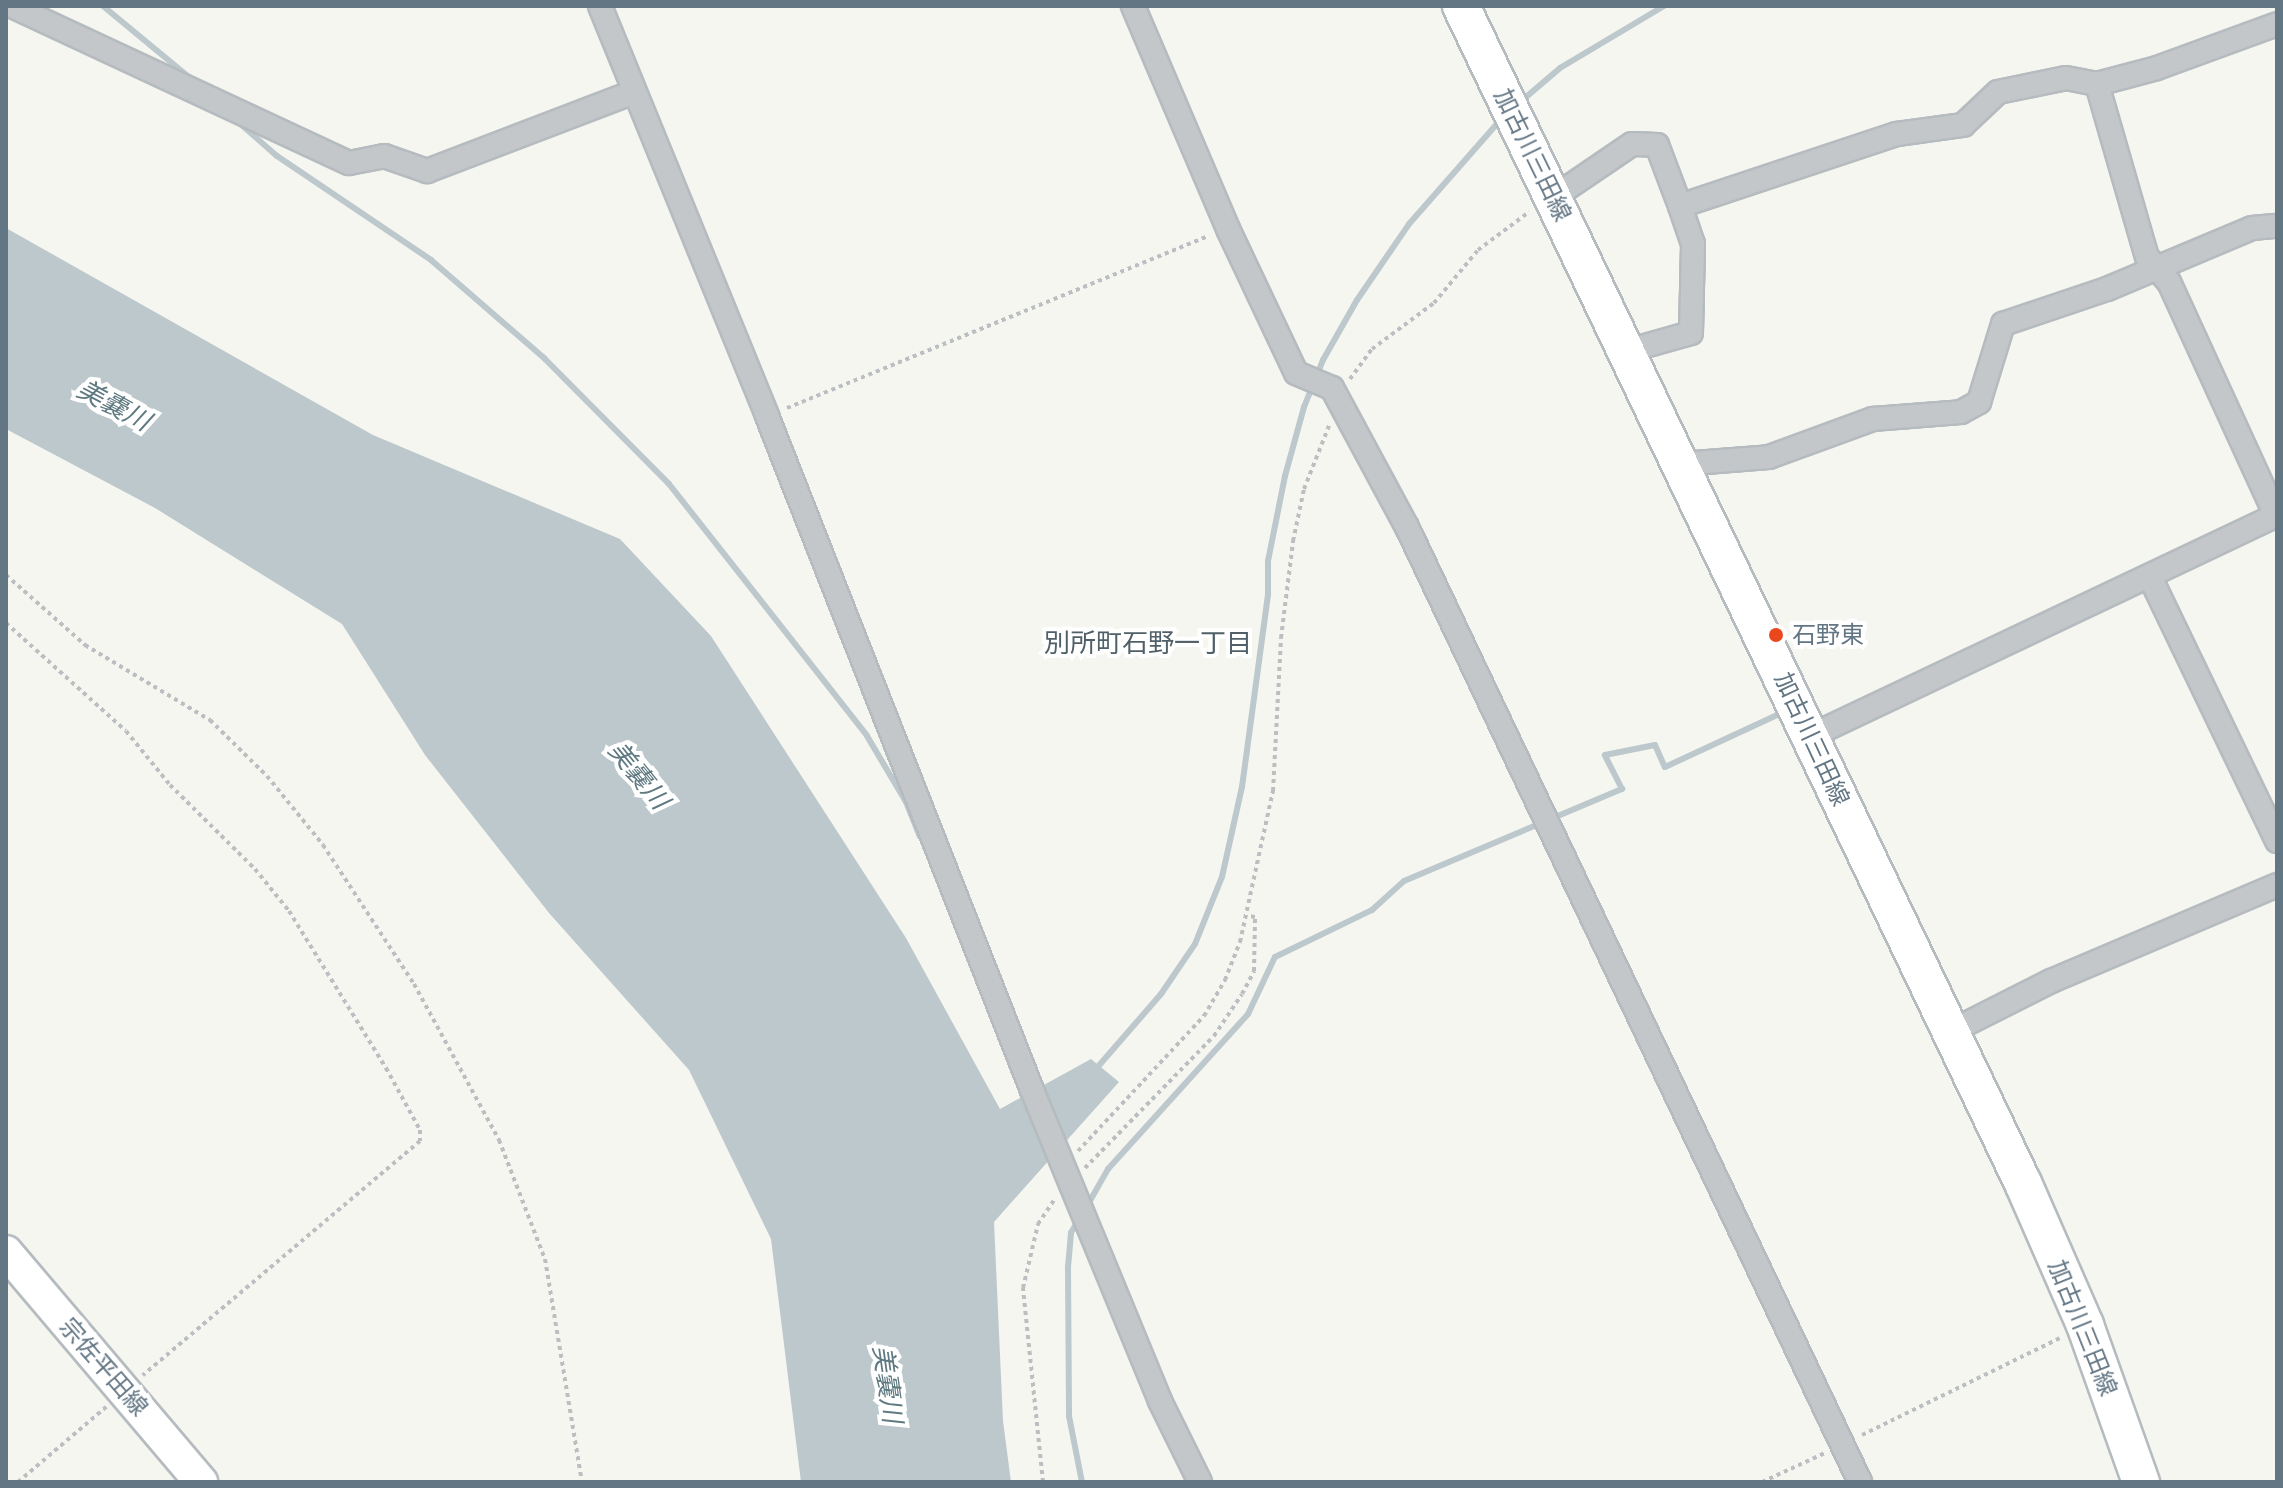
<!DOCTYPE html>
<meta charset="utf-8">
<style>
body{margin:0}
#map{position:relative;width:2283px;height:1488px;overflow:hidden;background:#f6f6f1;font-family:"Archivo Narrow","Noto Sans JP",sans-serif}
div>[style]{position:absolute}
.water>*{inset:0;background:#bcc8cc}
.stream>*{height:6px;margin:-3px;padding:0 3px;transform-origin:3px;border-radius:3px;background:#bcc8cc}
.path>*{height:4px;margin-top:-2px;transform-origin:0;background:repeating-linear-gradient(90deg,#bcbfc1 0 4px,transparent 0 8px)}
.roads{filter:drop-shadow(2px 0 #b5bbbf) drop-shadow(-2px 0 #b5bbbf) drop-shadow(0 2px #b5bbbf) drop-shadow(0 -2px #b5bbbf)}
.street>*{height:22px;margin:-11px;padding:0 11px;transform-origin:11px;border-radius:11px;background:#c3c7ca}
.secondary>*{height:32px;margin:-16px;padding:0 16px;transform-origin:16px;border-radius:16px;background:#fff}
.primary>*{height:36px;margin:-18px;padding:0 18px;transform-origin:18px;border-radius:18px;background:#fff}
.dots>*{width:22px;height:22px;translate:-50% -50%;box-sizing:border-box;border:4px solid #fff;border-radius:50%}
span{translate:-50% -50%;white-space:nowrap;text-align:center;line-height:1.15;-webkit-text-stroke:8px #fff;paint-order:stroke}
.street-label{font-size:24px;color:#637684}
.poi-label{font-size:24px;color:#637684}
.left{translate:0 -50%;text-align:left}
.water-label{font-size:26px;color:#5f7981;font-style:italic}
.neighbourhood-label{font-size:26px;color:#515f69}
.frame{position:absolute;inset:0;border:8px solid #637684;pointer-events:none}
</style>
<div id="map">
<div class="water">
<div style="clip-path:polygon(6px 228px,373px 435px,620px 539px,711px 636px,906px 938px,1000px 1109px,1091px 1059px,1119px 1082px,994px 1222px,1003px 1421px,1011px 1482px,801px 1482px,771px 1239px,689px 1070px,549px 913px,425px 755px,342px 624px,155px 508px,6px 429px)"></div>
</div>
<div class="stream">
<div style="left:103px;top:6px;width:113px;rotate:39.6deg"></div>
<div style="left:1519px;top:103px;width:54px;rotate:-40.5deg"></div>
<div style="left:1560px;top:68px;width:121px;rotate:-30.8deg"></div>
<div style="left:237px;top:121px;width:53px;rotate:41.2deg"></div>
<div style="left:277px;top:156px;width:186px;rotate:34deg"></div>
<div style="left:431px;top:260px;width:150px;rotate:40.9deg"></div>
<div style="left:544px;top:358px;width:177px;rotate:45.2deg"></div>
<div style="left:669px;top:484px;width:320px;rotate:51.8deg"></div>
<div style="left:867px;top:736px;width:77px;rotate:59.4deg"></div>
<div style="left:906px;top:802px;width:37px;rotate:68deg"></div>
<div style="left:1095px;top:1070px;width:101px;rotate:-49deg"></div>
<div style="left:1161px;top:994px;width:60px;rotate:-55.8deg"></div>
<div style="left:1195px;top:944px;width:72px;rotate:-68.1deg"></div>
<div style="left:1222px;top:877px;width:92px;rotate:-77.5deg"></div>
<div style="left:1242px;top:787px;width:195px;rotate:-82.3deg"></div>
<div style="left:1268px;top:594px;width:33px;rotate:-90deg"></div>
<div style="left:1268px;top:561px;width:87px;rotate:-78.7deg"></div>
<div style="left:1285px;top:476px;width:72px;rotate:-74.6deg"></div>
<div style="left:1304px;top:407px;width:51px;rotate:-68deg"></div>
<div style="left:1323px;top:360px;width:69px;rotate:-60.5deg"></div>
<div style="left:1357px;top:300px;width:92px;rotate:-55.6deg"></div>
<div style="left:1409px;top:224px;width:141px;rotate:-48.7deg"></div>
<div style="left:1087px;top:1206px;width:43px;rotate:-60.4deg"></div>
<div style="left:1108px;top:1169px;width:209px;rotate:-47.9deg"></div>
<div style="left:1248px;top:1014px;width:63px;rotate:-64.7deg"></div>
<div style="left:1275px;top:957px;width:108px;rotate:-25.9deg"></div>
<div style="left:1372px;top:910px;width:43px;rotate:-42.2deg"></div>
<div style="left:1404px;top:881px;width:237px;rotate:-22.9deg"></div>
<div style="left:1622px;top:789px;width:38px;rotate:-117deg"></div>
<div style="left:1605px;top:755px;width:51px;rotate:-11.3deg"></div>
<div style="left:1655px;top:745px;width:24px;rotate:66deg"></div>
<div style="left:1665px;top:767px;width:123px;rotate:-24.9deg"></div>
<div style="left:1079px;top:1219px;width:16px;rotate:120deg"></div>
<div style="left:1071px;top:1233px;width:34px;rotate:95deg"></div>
<div style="left:1068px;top:1267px;width:149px;rotate:89.6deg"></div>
<div style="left:1069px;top:1416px;width:67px;rotate:78.9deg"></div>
</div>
<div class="path">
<div style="left:1350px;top:379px;width:37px;rotate:-54deg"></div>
<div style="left:1372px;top:349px;width:77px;rotate:-36.6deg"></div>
<div style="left:1434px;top:303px;width:69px;rotate:-50.3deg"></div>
<div style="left:1478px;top:250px;width:64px;rotate:-36.7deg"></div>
<div style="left:787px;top:408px;width:456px;rotate:-22.2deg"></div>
<div style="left:6px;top:575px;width:106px;rotate:41.5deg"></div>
<div style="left:85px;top:645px;width:146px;rotate:31deg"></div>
<div style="left:210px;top:720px;width:80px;rotate:44.5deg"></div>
<div style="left:267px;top:776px;width:89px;rotate:50.9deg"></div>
<div style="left:323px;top:845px;width:166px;rotate:56.8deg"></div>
<div style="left:414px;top:984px;width:178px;rotate:61.4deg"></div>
<div style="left:499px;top:1140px;width:128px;rotate:68.9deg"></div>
<div style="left:545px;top:1259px;width:226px;rotate:80.6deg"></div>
<div style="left:6px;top:623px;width:161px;rotate:42deg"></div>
<div style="left:126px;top:731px;width:70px;rotate:50.8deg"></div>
<div style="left:170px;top:785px;width:120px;rotate:44.7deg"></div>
<div style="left:255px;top:869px;width:54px;rotate:51deg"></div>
<div style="left:289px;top:911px;width:185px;rotate:58.3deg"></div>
<div style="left:386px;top:1068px;width:71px;rotate:61.3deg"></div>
<div style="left:420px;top:1130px;width:11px;rotate:90deg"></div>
<div style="left:420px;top:1141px;width:363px;rotate:139.8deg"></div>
<div style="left:1078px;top:1151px;width:185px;rotate:-47deg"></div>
<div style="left:1204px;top:1016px;width:42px;rotate:-59.7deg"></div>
<div style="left:1225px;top:980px;width:41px;rotate:-68.5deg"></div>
<div style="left:1240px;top:942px;width:155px;rotate:-77.7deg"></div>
<div style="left:1273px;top:791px;width:153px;rotate:-87deg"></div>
<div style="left:1281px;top:638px;width:98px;rotate:-82.9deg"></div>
<div style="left:1293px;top:541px;width:53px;rotate:-78.1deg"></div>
<div style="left:1304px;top:489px;width:68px;rotate:-68.4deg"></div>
<div style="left:1085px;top:1168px;width:185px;rotate:-45.7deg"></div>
<div style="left:1214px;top:1036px;width:50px;rotate:-56.3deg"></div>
<div style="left:1242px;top:994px;width:26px;rotate:-62deg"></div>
<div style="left:1254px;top:971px;width:54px;rotate:-88.9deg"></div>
<div style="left:1255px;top:917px;width:6px;rotate:-171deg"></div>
<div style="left:1862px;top:1435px;width:223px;rotate:-26.1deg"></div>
<div style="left:18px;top:1482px;width:116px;rotate:-40.4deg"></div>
<div style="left:1043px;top:1482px;width:195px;rotate:-95.9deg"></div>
<div style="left:1023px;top:1288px;width:66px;rotate:-76.8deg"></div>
<div style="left:1038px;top:1224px;width:29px;rotate:-56deg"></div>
<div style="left:1762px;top:1482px;width:69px;rotate:-24.7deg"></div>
</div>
<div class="roads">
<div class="street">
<div style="left:12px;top:6px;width:372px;rotate:25deg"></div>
<div style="left:349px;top:163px;width:36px;rotate:-11deg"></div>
<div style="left:384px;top:156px;width:46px;rotate:19.2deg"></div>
<div style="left:427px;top:171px;width:222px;rotate:-20.9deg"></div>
<div style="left:600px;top:6px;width:443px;rotate:67.8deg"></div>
<div style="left:767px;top:416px;width:724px;rotate:68.54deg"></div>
<div style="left:1032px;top:1090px;width:336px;rotate:67.6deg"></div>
<div style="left:1160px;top:1401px;width:90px;rotate:63.7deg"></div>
<div style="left:1133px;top:6px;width:242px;rotate:66.9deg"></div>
<div style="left:1228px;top:229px;width:159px;rotate:64.7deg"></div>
<div style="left:1296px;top:373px;width:39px;rotate:23deg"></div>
<div style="left:1332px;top:388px;width:158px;rotate:61.7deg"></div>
<div style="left:1407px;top:527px;width:1057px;rotate:64.62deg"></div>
<div style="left:2097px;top:84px;width:180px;rotate:73.9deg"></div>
<div style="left:2147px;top:257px;width:33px;rotate:49deg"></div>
<div style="left:2169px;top:282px;width:257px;rotate:65.4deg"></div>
<div style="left:1554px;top:197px;width:94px;rotate:-34.2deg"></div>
<div style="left:1632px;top:144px;width:25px;rotate:2deg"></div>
<div style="left:1657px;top:145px;width:65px;rotate:69.3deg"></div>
<div style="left:1680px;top:206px;width:229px;rotate:-18.4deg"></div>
<div style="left:1897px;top:134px;width:67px;rotate:-7.8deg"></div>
<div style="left:1963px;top:125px;width:48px;rotate:-43.3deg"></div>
<div style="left:1998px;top:92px;width:69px;rotate:-11.6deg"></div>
<div style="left:2066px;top:78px;width:32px;rotate:11deg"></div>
<div style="left:2097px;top:84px;width:62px;rotate:-14.9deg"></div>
<div style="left:2157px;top:68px;width:128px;rotate:-20.1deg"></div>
<div style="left:1627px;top:351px;width:66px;rotate:-15.7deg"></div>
<div style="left:1691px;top:333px;width:89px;rotate:-88.7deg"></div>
<div style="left:1693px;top:244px;width:40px;rotate:-108.9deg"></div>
<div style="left:1681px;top:464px;width:88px;rotate:-4.5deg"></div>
<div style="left:1769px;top:457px;width:111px;rotate:-20.1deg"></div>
<div style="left:1873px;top:419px;width:88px;rotate:-4.5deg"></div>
<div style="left:1961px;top:412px;width:21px;rotate:-29deg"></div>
<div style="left:1979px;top:402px;width:82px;rotate:-72.9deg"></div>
<div style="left:2003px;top:324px;width:110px;rotate:-18.6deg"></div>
<div style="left:2107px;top:289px;width:157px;rotate:-22.8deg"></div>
<div style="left:2252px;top:228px;width:25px;rotate:-5deg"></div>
<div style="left:2150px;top:577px;width:293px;rotate:64.3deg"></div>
<div style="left:1811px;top:736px;width:516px;rotate:-25.37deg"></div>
<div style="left:1950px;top:1032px;width:113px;rotate:-26.8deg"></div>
<div style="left:2051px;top:981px;width:246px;rotate:-23deg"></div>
</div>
<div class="secondary">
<div style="left:6px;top:1252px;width:302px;rotate:49.7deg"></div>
</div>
<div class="primary">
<div style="left:1461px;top:6px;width:1304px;rotate:64.48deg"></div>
<div style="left:2023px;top:1183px;width:155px;rotate:66.4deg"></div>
<div style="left:2085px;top:1325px;width:167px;rotate:70.4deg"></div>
</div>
</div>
<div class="dots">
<div style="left:1776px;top:635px;background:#ea471d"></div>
</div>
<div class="street-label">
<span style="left:1533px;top:155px;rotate:64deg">加古川三田線</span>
<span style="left:1812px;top:739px;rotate:65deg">加古川三田線</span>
<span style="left:2083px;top:1328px;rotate:68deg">加古川三田線</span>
<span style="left:104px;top:1367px;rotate:49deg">宗佐平田線</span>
</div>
<div class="poi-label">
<span class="left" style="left:1792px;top:635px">石野東</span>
</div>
<div class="water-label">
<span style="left:114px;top:405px;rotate:28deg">美嚢川</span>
<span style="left:639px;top:775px;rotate:51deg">美嚢川</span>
<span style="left:888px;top:1384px;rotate:82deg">美嚢川</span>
</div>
<div class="neighbourhood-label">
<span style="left:1148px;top:643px">別所町石野一丁目</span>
</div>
<div class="frame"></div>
</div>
